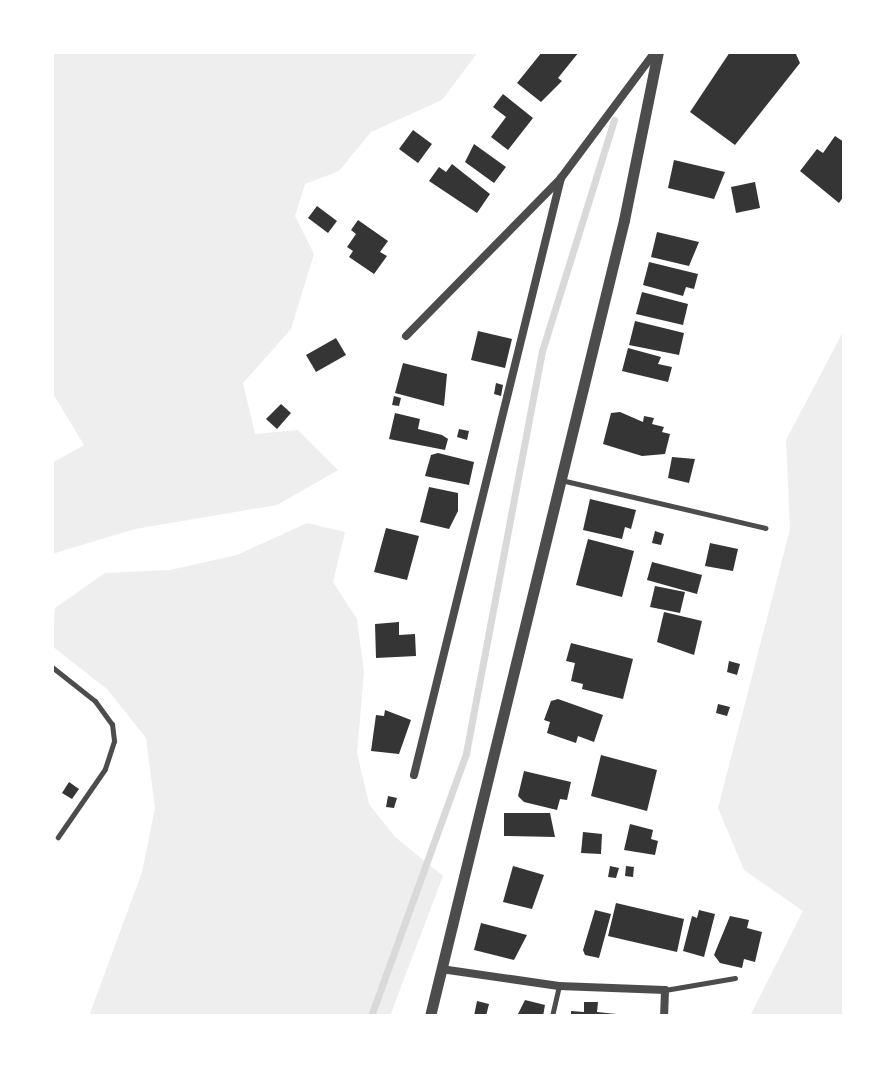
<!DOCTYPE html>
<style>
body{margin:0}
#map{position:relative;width:896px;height:1068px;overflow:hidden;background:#fff;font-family:"Source Sans 3",sans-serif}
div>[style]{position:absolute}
.green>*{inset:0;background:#eee}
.stream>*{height:7px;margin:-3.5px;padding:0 3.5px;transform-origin:3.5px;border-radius:3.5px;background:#d9d9d9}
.building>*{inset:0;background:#353535}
.service>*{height:5px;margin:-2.5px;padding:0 2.5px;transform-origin:2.5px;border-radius:2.5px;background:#4c4c4c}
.minor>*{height:8px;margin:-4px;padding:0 4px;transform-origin:4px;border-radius:4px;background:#4c4c4c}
.tertiary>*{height:11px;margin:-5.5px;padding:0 5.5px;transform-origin:5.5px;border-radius:5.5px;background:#4c4c4c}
span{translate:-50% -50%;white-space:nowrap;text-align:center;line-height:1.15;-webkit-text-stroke:8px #fff;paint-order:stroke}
.frame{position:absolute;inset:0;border:54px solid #fff;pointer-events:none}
</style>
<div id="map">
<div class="green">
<div style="clip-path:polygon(52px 52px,478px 52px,442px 100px,371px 132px,339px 171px,305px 184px,295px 216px,314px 254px,291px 329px,243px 383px,255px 434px,298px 430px,338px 470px,277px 505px,135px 529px,52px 554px,52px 463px,84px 445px,52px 392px)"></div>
<div style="clip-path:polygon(844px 330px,844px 1016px,750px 1016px,803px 911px,744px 870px,718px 808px,790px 529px,786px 440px)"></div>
<div style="clip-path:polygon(307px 523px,345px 532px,333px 582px,357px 619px,364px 672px,357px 753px,369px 804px,395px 837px,443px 876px,390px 1016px,89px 1016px,142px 872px,155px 808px,146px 738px,107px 689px,52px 646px,55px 608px,105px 573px,170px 570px,237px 555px)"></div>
</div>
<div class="stream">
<div style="left:371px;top:1016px;width:280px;rotate:-70.1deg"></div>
<div style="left:466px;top:753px;width:409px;rotate:-79.3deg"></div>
<div style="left:542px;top:351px;width:242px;rotate:-72.7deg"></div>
</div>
<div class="building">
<div style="clip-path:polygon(542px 52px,579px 52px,558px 78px,562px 81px,541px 102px,517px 83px)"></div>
<div style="clip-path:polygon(730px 52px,795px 52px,800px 63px,735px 145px,690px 112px)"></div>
<div style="clip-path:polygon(503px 94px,533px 118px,508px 150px,491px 137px,506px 117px,493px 107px)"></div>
<div style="clip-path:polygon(413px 130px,432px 144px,418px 163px,399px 149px)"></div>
<div style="clip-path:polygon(835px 136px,844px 142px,844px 196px,839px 203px,800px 171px,817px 149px,823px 153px)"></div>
<div style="clip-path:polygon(474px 144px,506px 167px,494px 183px,465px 162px)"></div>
<div style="clip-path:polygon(674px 160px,725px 172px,714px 199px,668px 188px)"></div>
<div style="clip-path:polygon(452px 164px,490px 194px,477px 213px,429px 181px,439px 167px,446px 172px)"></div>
<div style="clip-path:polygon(755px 182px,760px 208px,736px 213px,731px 187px)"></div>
<div style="clip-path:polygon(317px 206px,337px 221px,328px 233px,308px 218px)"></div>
<div style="clip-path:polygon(358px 220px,388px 241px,380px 252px,387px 256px,374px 274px,349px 257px,353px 251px,347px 247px,356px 234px,351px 230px)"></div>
<div style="clip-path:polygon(657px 232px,699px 242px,689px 266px,651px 257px)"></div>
<div style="clip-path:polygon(649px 262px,698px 274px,694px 289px,686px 287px,683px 296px,643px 285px)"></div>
<div style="clip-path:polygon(642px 292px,688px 304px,683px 325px,636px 314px)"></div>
<div style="clip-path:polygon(635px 321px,684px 333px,679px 355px,629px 345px)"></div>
<div style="clip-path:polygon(478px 331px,512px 339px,505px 368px,471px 360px)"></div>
<div style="clip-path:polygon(336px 338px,346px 355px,316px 372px,306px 355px)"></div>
<div style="clip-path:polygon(628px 348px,661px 357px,658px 364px,672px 367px,668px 382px,622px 371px)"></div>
<div style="clip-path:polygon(403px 363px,447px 374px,444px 406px,395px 393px)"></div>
<div style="clip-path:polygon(496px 383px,503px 385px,501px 396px,494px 394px)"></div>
<div style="clip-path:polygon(394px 396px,401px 398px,399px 406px,392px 405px)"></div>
<div style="clip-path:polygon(281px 404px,291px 413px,277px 429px,266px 419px)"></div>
<div style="clip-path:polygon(620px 412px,643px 422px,644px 416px,654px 418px,652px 424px,664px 427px,662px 432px,670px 434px,665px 454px,642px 456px,603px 444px,611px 413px)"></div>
<div style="clip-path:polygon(395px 413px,420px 419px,418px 429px,442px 435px,448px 439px,445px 450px,389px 439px)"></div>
<div style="clip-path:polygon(459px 429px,469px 431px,467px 440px,457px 437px)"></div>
<div style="clip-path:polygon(438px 453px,474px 462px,469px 485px,425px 476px,431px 455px)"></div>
<div style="clip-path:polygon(672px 457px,695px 459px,689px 483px,668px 478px)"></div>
<div style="clip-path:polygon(429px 487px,458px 493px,458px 511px,449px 529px,420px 522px)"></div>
<div style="clip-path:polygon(590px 499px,636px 510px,631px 529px,625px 527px,622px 539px,583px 530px)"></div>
<div style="clip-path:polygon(386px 528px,419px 536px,407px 580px,374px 572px)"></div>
<div style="clip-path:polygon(655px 531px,664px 534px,661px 545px,652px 543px)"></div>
<div style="clip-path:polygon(588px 539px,634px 551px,622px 597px,576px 585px)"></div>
<div style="clip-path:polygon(710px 543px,738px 549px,733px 571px,705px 566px)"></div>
<div style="clip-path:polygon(652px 562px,702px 575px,697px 594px,647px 580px)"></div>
<div style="clip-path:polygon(655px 586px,685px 592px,680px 613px,650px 607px)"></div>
<div style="clip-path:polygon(664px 612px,702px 621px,694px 655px,657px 642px)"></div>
<div style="clip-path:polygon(399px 622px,399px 635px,415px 634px,416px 656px,376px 658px,375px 624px)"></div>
<div style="clip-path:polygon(571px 643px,633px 659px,623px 699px,582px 689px,583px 684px,571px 681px,575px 663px,566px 661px)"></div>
<div style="clip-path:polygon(729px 661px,740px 664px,737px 675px,727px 672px)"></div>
<div style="clip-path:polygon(558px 699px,603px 715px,594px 742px,578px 736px,576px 743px,547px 733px,550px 722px,544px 720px,551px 701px)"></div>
<div style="clip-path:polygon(718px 704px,730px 707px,727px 716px,716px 713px)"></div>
<div style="clip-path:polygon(385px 710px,411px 720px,399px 754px,371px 751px,376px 715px,384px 716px)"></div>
<div style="clip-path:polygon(601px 755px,657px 770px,647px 811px,591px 796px)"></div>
<div style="clip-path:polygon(524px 771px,571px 782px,567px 800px,560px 799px,557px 810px,524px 802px,518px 796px)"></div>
<div style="clip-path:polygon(69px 782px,79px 789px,72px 799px,62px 793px)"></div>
<div style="clip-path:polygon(388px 796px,397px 798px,394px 808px,386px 807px)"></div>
<div style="clip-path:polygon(504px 813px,550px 813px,555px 837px,504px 836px)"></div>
<div style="clip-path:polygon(630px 824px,653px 830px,651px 839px,658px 841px,655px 855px,624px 850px)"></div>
<div style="clip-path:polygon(583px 832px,602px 834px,601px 854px,581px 853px)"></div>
<div style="clip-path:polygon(513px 866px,544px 875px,532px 909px,503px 902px)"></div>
<div style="clip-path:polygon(610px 866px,619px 868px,616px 878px,608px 877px)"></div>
<div style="clip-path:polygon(626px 866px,634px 867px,633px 877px,625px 876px)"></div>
<div style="clip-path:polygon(616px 903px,684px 919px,677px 952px,608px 936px)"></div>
<div style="clip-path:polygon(595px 910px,611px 914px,599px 958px,585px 955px,583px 950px)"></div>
<div style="clip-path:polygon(699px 910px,715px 914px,704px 957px,683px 951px,692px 916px,697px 918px)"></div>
<div style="clip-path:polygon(730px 916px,749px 920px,747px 928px,762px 932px,755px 962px,744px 959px,742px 968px,720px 963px,714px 955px)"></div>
<div style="clip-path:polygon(481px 923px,527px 935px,514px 960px,474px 950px)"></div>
<div style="clip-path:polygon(525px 1000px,545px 1005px,543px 1016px,517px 1016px)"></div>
<div style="clip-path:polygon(477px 1001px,489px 1004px,486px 1016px,474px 1016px)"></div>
<div style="clip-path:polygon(584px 1002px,598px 1002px,597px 1012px,636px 1016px,571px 1016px,571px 1011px,584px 1012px)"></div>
</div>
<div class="service">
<div style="left:561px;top:480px;width:210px;rotate:13.2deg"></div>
<div style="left:52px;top:667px;width:55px;rotate:38.3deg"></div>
<div style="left:95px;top:701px;width:29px;rotate:54deg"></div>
<div style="left:112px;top:724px;width:17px;rotate:83deg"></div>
<div style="left:114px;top:741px;width:29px;rotate:108deg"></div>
<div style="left:105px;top:769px;width:83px;rotate:124.7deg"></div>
<div style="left:665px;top:990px;width:71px;rotate:-9.7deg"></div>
<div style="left:552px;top:1016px;width:31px;rotate:-77deg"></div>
</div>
<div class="minor">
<div style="left:406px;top:336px;width:221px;rotate:-45.5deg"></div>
<div style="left:561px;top:178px;width:157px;rotate:-53.3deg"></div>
<div style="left:414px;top:775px;width:615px;rotate:-76.17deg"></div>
<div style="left:441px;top:969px;width:119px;rotate:8.2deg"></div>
<div style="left:559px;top:986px;width:106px;rotate:2.2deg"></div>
<div style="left:665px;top:990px;width:26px;rotate:92deg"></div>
</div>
<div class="tertiary">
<div style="left:430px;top:1016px;width:819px;rotate:-76.3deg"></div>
<div style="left:624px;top:220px;width:171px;rotate:-78.6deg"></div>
</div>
<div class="frame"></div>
</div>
